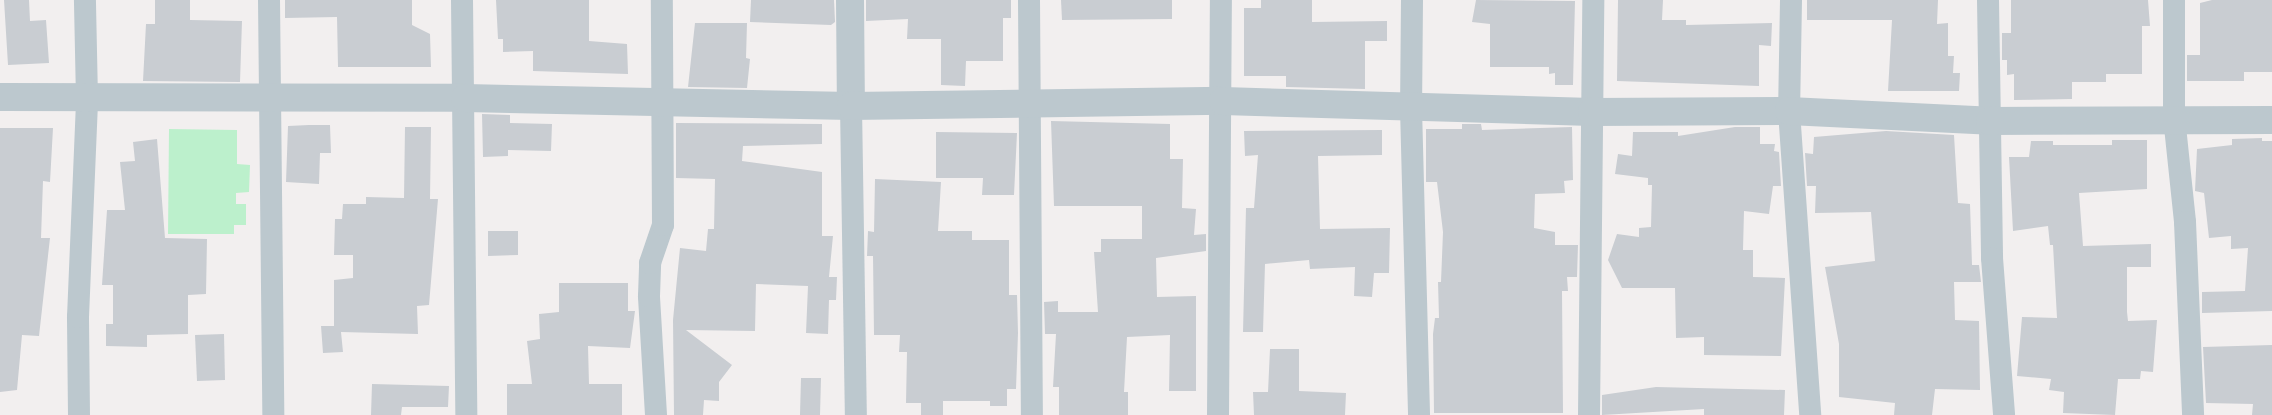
<!DOCTYPE html>
<style>
body{margin:0}
#map{position:relative;width:2272px;height:415px;overflow:hidden;background:#f2efef;font-family:Ubuntu,sans-serif}
div>[style]{position:absolute}
.green>*{inset:0;background:#bcf0cc}
.building>*{inset:0;background:#c9cdd2}
.minor>*{height:22px;margin:-11px;padding:0 11px;transform-origin:11px;border-radius:11px;background:#bcc8ce}
.tertiary>*{height:28px;margin:-14px;padding:0 14px;transform-origin:14px;border-radius:14px;background:#bcc8ce}
span{translate:-50% -50%;white-space:nowrap;text-align:center;line-height:1.15;-webkit-text-stroke:4px #fff;paint-order:stroke}
</style>
<div id="map">
<div class="green">
<div style="clip-path:polygon(169px 129px,237px 130px,237px 164px,250px 165px,249px 192px,236px 193px,236px 204px,246px 204px,246px 225px,234px 225px,234px 234px,168px 234px)"></div>
</div>
<div class="building">
<div style="clip-path:polygon(4px 0,29px 0,30px 21px,46px 20px,49px 63px,8px 65px)"></div>
<div style="clip-path:polygon(155px 0,190px 0,190px 20px,242px 21px,240px 82px,143px 81px,146px 24px,155px 24px)"></div>
<div style="clip-path:polygon(285px 0,412px 0,412px 25px,430px 34px,431px 67px,338px 67px,337px 17px,285px 18px)"></div>
<div style="clip-path:polygon(496px 0,589px 0,589px 41px,627px 44px,628px 74px,533px 71px,533px 51px,503px 52px,503px 39px,498px 39px)"></div>
<div style="clip-path:polygon(751px 0,834px 0,835px 22px,831px 25px,750px 22px)"></div>
<div style="clip-path:polygon(866px 0,1011px 0,1011px 18px,1003px 18px,1003px 61px,966px 61px,965px 86px,941px 85px,941px 39px,907px 39px,908px 19px,866px 21px)"></div>
<div style="clip-path:polygon(1061px 0,1172px 0,1172px 19px,1062px 20px)"></div>
<div style="clip-path:polygon(1261px 0,1312px 0,1312px 22px,1387px 21px,1387px 41px,1365px 41px,1365px 89px,1286px 87px,1286px 76px,1244px 76px,1244px 8px,1261px 8px)"></div>
<div style="clip-path:polygon(1476px 0,1575px 1px,1573px 85px,1555px 85px,1555px 73px,1549px 74px,1549px 67px,1490px 67px,1490px 24px,1472px 22px)"></div>
<div style="clip-path:polygon(1618px 0,1663px 0,1662px 20px,1686px 20px,1686px 25px,1772px 23px,1771px 46px,1759px 45px,1759px 86px,1617px 81px)"></div>
<div style="clip-path:polygon(1807px 0,1938px 0,1937px 24px,1948px 23px,1948px 56px,1954px 56px,1953px 73px,1960px 73px,1959px 91px,1888px 91px,1892px 20px,1807px 20px)"></div>
<div style="clip-path:polygon(2011px 0,2148px 0,2150px 26px,2142px 26px,2142px 74px,2106px 74px,2106px 82px,2072px 82px,2072px 99px,2014px 100px,2014px 74px,2007px 75px,2007px 60px,2002px 60px,2002px 33px,2011px 33px)"></div>
<div style="clip-path:polygon(2212px 0,2272px 0,2272px 72px,2244px 72px,2244px 81px,2187px 81px,2187px 55px,2200px 55px,2200px 3px)"></div>
<div style="clip-path:polygon(695px 23px,747px 23px,746px 58px,750px 59px,747px 88px,688px 87px)"></div>
<div style="clip-path:polygon(482px 114px,510px 115px,510px 123px,552px 124px,551px 151px,508px 150px,508px 156px,483px 157px)"></div>
<div style="clip-path:polygon(1051px 121px,1170px 124px,1170px 159px,1183px 159px,1182px 208px,1196px 209px,1194px 235px,1206px 234px,1206px 251px,1156px 258px,1157px 297px,1196px 296px,1196px 391px,1169px 391px,1170px 335px,1127px 337px,1124px 392px,1128px 392px,1128px 415px,1059px 415px,1059px 387px,1053px 387px,1056px 334px,1045px 334px,1044px 302px,1058px 301px,1058px 312px,1098px 312px,1094px 252px,1101px 252px,1101px 239px,1142px 239px,1142px 206px,1054px 206px)"></div>
<div style="clip-path:polygon(676px 123px,822px 124px,822px 144px,743px 146px,742px 161px,822px 172px,822px 236px,833px 236px,829px 277px,837px 277px,836px 300px,829px 300px,828px 334px,806px 333px,808px 286px,756px 284px,755px 331px,686px 330px,732px 365px,719px 382px,719px 401px,704px 400px,703px 415px,674px 415px,673px 320px,680px 248px,706px 251px,708px 229px,714px 229px,715px 179px,676px 178px)"></div>
<div style="clip-path:polygon(1462px 124px,1481px 124px,1482px 130px,1572px 127px,1573px 180px,1564px 181px,1565px 193px,1535px 194px,1534px 228px,1555px 232px,1555px 245px,1578px 245px,1577px 277px,1567px 277px,1568px 291px,1562px 291px,1563px 413px,1434px 413px,1433px 334px,1435px 318px,1439px 318px,1438px 282px,1441px 282px,1443px 232px,1437px 182px,1426px 182px,1426px 129px,1462px 129px)"></div>
<div style="clip-path:polygon(309px 125px,330px 125px,331px 153px,320px 153px,319px 184px,286px 182px,288px 126px)"></div>
<div style="clip-path:polygon(405px 127px,431px 127px,430px 199px,438px 199px,429px 305px,417px 306px,418px 334px,341px 332px,343px 352px,323px 353px,321px 326px,334px 326px,334px 280px,353px 278px,353px 255px,334px 255px,335px 219px,342px 219px,343px 204px,366px 204px,366px 197px,404px 198px)"></div>
<div style="clip-path:polygon(1735px 127px,1760px 127px,1760px 144px,1775px 144px,1774px 151px,1779px 152px,1781px 186px,1773px 186px,1769px 214px,1744px 211px,1743px 250px,1753px 250px,1753px 277px,1785px 278px,1781px 356px,1704px 355px,1704px 337px,1676px 338px,1675px 288px,1622px 288px,1608px 260px,1617px 234px,1639px 237px,1639px 228px,1651px 227px,1652px 185px,1648px 185px,1648px 178px,1615px 174px,1618px 154px,1632px 156px,1633px 132px,1678px 132px,1678px 136px)"></div>
<div style="clip-path:polygon(0 128px,53px 128px,50px 182px,43px 181px,41px 238px,50px 238px,39px 336px,22px 335px,17px 390px,0 392px)"></div>
<div style="clip-path:polygon(1382px 130px,1382px 155px,1318px 156px,1320px 229px,1390px 228px,1389px 273px,1374px 273px,1372px 297px,1354px 296px,1355px 267px,1310px 269px,1309px 260px,1265px 264px,1263px 332px,1243px 332px,1246px 208px,1254px 208px,1258px 155px,1245px 156px,1244px 131px)"></div>
<div style="clip-path:polygon(1886px 131px,1954px 135px,1958px 203px,1970px 204px,1972px 265px,1979px 265px,1981px 282px,1954px 282px,1955px 320px,1979px 321px,1980px 390px,1935px 389px,1932px 415px,1894px 415px,1895px 403px,1839px 397px,1839px 344px,1825px 267px,1875px 261px,1871px 212px,1815px 213px,1816px 186px,1807px 186px,1805px 153px,1813px 154px,1814px 137px)"></div>
<div style="clip-path:polygon(936px 132px,1017px 133px,1014px 195px,982px 195px,983px 178px,936px 178px)"></div>
<div style="clip-path:polygon(2262px 138px,2262px 141px,2272px 141px,2272px 311px,2202px 313px,2202px 292px,2245px 291px,2248px 248px,2231px 249px,2231px 236px,2209px 238px,2204px 193px,2195px 191px,2197px 149px,2232px 145px,2232px 139px)"></div>
<div style="clip-path:polygon(157px 139px,165px 238px,207px 239px,206px 294px,188px 295px,188px 334px,147px 335px,147px 347px,106px 346px,106px 324px,113px 324px,113px 285px,102px 285px,107px 210px,125px 210px,120px 162px,135px 161px,133px 142px)"></div>
<div style="clip-path:polygon(2112px 140px,2147px 140px,2147px 189px,2079px 193px,2083px 246px,2151px 244px,2151px 267px,2127px 267px,2127px 312px,2128px 321px,2157px 320px,2153px 372px,2141px 371px,2140px 379px,2118px 379px,2115px 415px,2063px 413px,2064px 392px,2049px 390px,2051px 379px,2017px 376px,2022px 317px,2057px 318px,2053px 245px,2050px 245px,2048px 226px,2013px 231px,2009px 157px,2029px 157px,2031px 141px,2053px 141px,2053px 145px,2112px 145px)"></div>
<div style="clip-path:polygon(875px 179px,941px 182px,938px 231px,972px 231px,972px 240px,1009px 240px,1009px 295px,1017px 295px,1018px 333px,1016px 389px,1007px 389px,1007px 406px,990px 406px,990px 401px,943px 401px,943px 415px,921px 415px,921px 403px,906px 403px,907px 352px,899px 352px,900px 335px,874px 335px,873px 256px,867px 256px,868px 231px,874px 232px)"></div>
<div style="clip-path:polygon(488px 231px,518px 231px,518px 255px,488px 256px)"></div>
<div style="clip-path:polygon(559px 283px,628px 283px,628px 311px,635px 311px,630px 348px,588px 346px,589px 384px,622px 384px,622px 415px,507px 415px,507px 384px,532px 384px,527px 341px,540px 339px,539px 314px,559px 312px)"></div>
<div style="clip-path:polygon(224px 334px,225px 380px,197px 381px,195px 335px)"></div>
<div style="clip-path:polygon(2272px 345px,2272px 415px,2252px 415px,2253px 404px,2206px 403px,2203px 347px)"></div>
<div style="clip-path:polygon(1270px 349px,1299px 349px,1299px 391px,1346px 393px,1345px 415px,1254px 415px,1253px 392px,1268px 392px)"></div>
<div style="clip-path:polygon(801px 378px,821px 378px,820px 415px,800px 415px)"></div>
<div style="clip-path:polygon(372px 384px,449px 386px,448px 407px,402px 407px,401px 415px,371px 415px)"></div>
<div style="clip-path:polygon(1656px 387px,1785px 390px,1784px 415px,1704px 415px,1704px 409px,1602px 415px,1602px 395px)"></div>
</div>
<div class="minor">
<div style="left:269px;top:0;width:415px;rotate:89.4deg"></div>
<div style="left:462px;top:0;width:415px;rotate:89.4deg"></div>
<div style="left:1029px;top:0;width:415px;rotate:89.6deg"></div>
<div style="left:1412px;top:0;width:108px;rotate:90.5deg"></div>
<div style="left:1411px;top:108px;width:307px;rotate:88.5deg"></div>
<div style="left:1791px;top:0;width:111px;rotate:91deg"></div>
<div style="left:1789px;top:111px;width:305px;rotate:86deg"></div>
<div style="left:1988px;top:0;width:258px;rotate:89.1deg"></div>
<div style="left:1992px;top:258px;width:157px;rotate:85.6deg"></div>
<div style="left:2174px;top:0;width:117px;rotate:90deg"></div>
<div style="left:2174px;top:117px;width:106px;rotate:84deg"></div>
<div style="left:2185px;top:222px;width:193px;rotate:87.6deg"></div>
<div style="left:851px;top:106px;width:309px;rotate:89.1deg"></div>
<div style="left:79px;top:415px;width:98px;rotate:-90.6deg"></div>
<div style="left:78px;top:317px;width:218px;rotate:-87.6deg"></div>
<div style="left:87px;top:99px;width:99px;rotate:-91.2deg"></div>
<div style="left:656px;top:415px;width:119px;rotate:-93.4deg"></div>
<div style="left:649px;top:296px;width:33px;rotate:-88deg"></div>
<div style="left:650px;top:263px;width:40px;rotate:-71.1deg"></div>
<div style="left:663px;top:225px;width:225px;rotate:-90.3deg"></div>
<div style="left:1218px;top:415px;width:415px;rotate:-89.6deg"></div>
<div style="left:1589px;top:415px;width:415px;rotate:-89.4deg"></div>
</div>
<div class="tertiary">
<div style="left:850px;top:0;width:106px;rotate:89.5deg"></div>
<div style="left:0;top:97px;width:465px;rotate:0.1deg"></div>
<div style="left:465px;top:98px;width:386px;rotate:1.2deg"></div>
<div style="left:851px;top:106px;width:372px;rotate:-0.8deg"></div>
<div style="left:1223px;top:101px;width:369px;rotate:1.7deg"></div>
<div style="left:1592px;top:112px;width:197px;rotate:-0.3deg"></div>
<div style="left:1789px;top:111px;width:201px;rotate:2.8deg"></div>
<div style="left:1990px;top:121px;width:282px;rotate:-0.2deg"></div>
</div>
</div>
